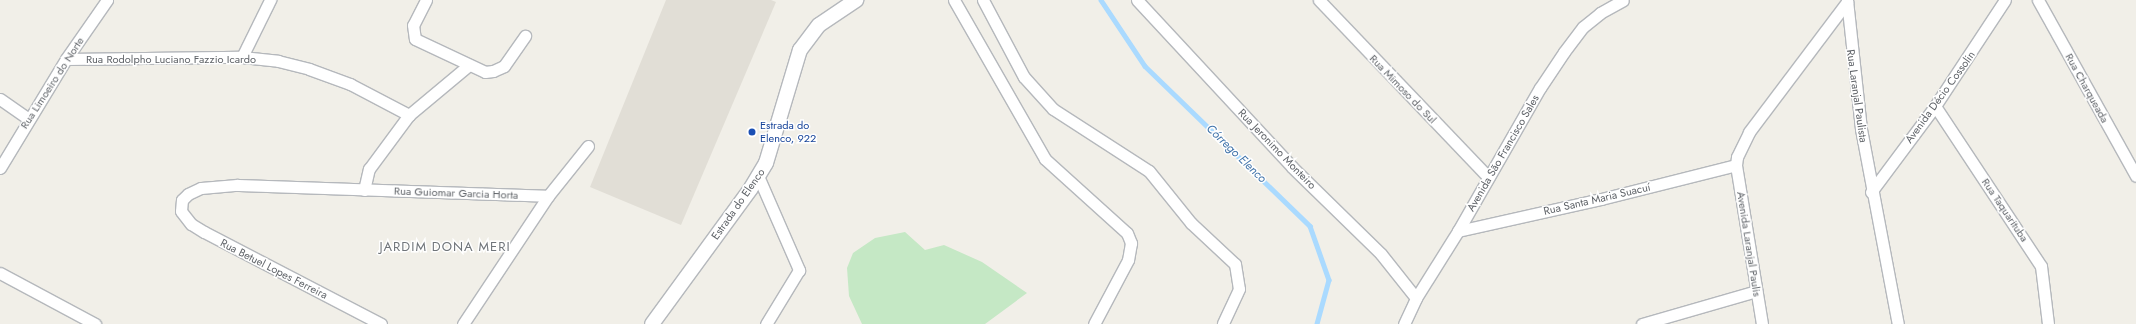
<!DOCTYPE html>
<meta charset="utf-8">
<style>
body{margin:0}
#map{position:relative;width:2136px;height:324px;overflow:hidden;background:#f1efe8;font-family:Jost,sans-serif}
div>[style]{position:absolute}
.education>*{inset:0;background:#e1ded6}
.green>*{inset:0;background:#c5e8c5}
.stream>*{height:4.5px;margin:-2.25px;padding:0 2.25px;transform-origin:2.25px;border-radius:2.25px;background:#aadaff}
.roads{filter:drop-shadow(1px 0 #b5b8bc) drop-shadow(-1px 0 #b5b8bc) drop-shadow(0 1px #b5b8bc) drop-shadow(0 -1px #b5b8bc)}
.minor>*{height:11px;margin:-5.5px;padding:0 5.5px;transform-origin:5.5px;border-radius:5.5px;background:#fff}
.tertiary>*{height:14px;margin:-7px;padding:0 7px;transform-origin:7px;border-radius:7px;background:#fff}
.dots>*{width:11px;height:11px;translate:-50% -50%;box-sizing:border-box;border:2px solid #fff;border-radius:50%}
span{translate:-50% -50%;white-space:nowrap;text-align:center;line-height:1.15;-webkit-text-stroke:3px #fff;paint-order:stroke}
.street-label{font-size:11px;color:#5f6368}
.transit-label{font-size:11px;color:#164399}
.left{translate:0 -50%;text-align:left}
.water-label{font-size:12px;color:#4174aa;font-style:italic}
.quarter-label{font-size:13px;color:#70757a;letter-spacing:1px}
</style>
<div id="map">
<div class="education">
<div style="clip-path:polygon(666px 0,771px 0,776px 2px,681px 225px,590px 187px)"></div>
</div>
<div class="green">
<div style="clip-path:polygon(905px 232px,925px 250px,944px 245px,982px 262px,1027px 293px,985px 324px,862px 324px,849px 296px,847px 268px,853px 253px,875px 238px)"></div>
</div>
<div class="stream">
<div style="left:1101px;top:0;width:79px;rotate:56.3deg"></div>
<div style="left:1145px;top:66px;width:230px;rotate:44.1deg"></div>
<div style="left:1310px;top:226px;width:57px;rotate:70.6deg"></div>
<div style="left:1329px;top:280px;width:46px;rotate:105.3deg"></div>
</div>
<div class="roads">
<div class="minor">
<div style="left:426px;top:0;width:28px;rotate:117deg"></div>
<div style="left:413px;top:25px;width:14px;rotate:82deg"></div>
<div style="left:415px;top:39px;width:77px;rotate:25.2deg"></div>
<div style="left:485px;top:72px;width:8px;rotate:-7deg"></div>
<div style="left:493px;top:71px;width:12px;rotate:-24deg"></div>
<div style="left:504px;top:66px;width:37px;rotate:-55deg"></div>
<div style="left:954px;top:0;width:183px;rotate:60.2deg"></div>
<div style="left:1045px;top:159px;width:110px;rotate:42.1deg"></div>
<div style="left:1127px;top:233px;width:11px;rotate:68deg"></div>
<div style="left:1131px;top:243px;width:17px;rotate:100deg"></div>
<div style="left:1128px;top:260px;width:72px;rotate:118deg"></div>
<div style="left:983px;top:0;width:87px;rotate:62deg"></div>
<div style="left:1024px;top:77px;width:43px;rotate:47.8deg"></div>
<div style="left:1053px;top:109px;width:114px;rotate:32.9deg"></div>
<div style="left:1149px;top:171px;width:67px;rotate:51.1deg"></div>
<div style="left:1191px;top:223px;width:60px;rotate:43deg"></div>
<div style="left:1235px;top:264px;width:25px;rotate:81deg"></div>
<div style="left:1239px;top:289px;width:38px;rotate:115deg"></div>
<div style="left:1137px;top:0;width:228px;rotate:47.1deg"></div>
<div style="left:1292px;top:167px;width:124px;rotate:44.3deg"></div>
<div style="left:1381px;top:254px;width:56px;rotate:51.5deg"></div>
<div style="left:1319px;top:0;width:245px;rotate:46.3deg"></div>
<div style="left:1847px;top:0;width:130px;rotate:83.8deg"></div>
<div style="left:1861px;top:129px;width:198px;rotate:79.3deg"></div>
<div style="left:2038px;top:0;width:201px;rotate:60.9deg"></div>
<div style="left:242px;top:57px;width:64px;rotate:-63.8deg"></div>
<div style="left:66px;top:59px;width:176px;rotate:-0.7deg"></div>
<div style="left:242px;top:57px;width:36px;rotate:6deg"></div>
<div style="left:278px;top:61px;width:32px;rotate:14deg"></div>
<div style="left:309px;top:69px;width:44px;rotate:20.1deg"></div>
<div style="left:350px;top:84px;width:67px;rotate:27.7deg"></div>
<div style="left:0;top:99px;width:35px;rotate:35deg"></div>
<div style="left:1935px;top:106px;width:192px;rotate:56.5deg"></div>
<div style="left:2041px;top:266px;width:58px;rotate:83.1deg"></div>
<div style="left:0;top:168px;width:127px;rotate:-58.8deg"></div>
<div style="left:66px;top:59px;width:72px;rotate:-55.2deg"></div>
<div style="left:758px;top:176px;width:103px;rotate:66.4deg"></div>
<div style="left:799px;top:270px;width:63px;rotate:121.4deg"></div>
<div style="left:364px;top:190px;width:22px;rotate:-77deg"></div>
<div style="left:369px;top:169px;width:67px;rotate:-53.5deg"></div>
<div style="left:409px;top:115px;width:78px;rotate:-39.8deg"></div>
<div style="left:1871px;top:192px;width:107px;rotate:-53.3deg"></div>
<div style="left:1935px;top:106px;width:127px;rotate:-56.6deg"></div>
<div style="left:1458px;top:231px;width:147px;rotate:-12.6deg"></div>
<div style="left:1601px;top:199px;width:139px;rotate:-14.1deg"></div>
<div style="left:0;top:273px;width:108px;rotate:28.2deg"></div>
<div style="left:381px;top:324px;width:199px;rotate:-152.5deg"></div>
<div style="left:204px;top:232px;width:15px;rotate:-148deg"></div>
<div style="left:191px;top:224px;width:16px;rotate:-128deg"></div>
<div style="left:181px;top:211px;width:11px;rotate:-85deg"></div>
<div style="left:182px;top:200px;width:8px;rotate:-45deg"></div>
<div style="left:188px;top:194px;width:14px;rotate:-25deg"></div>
<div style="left:201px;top:188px;width:36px;rotate:-5deg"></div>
<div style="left:237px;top:185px;width:311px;rotate:2deg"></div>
<div style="left:463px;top:324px;width:154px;rotate:-56.4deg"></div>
<div style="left:548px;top:196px;width:64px;rotate:-51.3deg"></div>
<div style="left:1404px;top:324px;width:29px;rotate:-65deg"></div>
<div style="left:1416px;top:298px;width:79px;rotate:-57.9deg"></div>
<div style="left:1458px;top:231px;width:165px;rotate:-60.2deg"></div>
<div style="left:1540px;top:88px;width:43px;rotate:-56.3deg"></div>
<div style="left:1564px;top:52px;width:31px;rotate:-53deg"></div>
<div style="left:1583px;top:27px;width:22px;rotate:-39deg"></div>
<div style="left:1600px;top:13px;width:26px;rotate:-29deg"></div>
<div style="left:1642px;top:324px;width:119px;rotate:-16.1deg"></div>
<div style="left:1762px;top:324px;width:161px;rotate:-99.3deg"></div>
<div style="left:1736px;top:165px;width:8px;rotate:-83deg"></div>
<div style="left:1737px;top:157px;width:28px;rotate:-64deg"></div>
<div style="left:1749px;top:132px;width:163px;rotate:-53deg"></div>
</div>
<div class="tertiary">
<div style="left:652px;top:324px;width:168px;rotate:-53.9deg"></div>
<div style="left:751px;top:188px;width:29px;rotate:-59deg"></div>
<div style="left:766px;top:163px;width:118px;rotate:-73.3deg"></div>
<div style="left:800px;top:50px;width:31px;rotate:-53deg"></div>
<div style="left:819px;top:25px;width:45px;rotate:-34deg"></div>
</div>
</div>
<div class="dots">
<div style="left:752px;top:132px;background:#1a4fb4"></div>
</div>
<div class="street-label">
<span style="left:171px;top:59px">Rua Rodolpho Luciano Fazzio Icardo</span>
<span style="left:52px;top:83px;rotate:-57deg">Rua Limoeiro do Norte</span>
<span style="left:2087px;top:88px;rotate:61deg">Rua Charqueada</span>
<span style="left:1403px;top:89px;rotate:46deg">Rua Mimoso do Sul</span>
<span style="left:1857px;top:96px;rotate:82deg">Rua Laranjal Paulista</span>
<span style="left:1940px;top:97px;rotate:-54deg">Avenida Décio Cossolin</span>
<span style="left:1277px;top:149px;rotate:46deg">Rua Jeronimo Monteiro</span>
<span style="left:1503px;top:153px;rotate:-60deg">Avenida São Francisco Sales</span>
<span style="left:456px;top:193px;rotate:2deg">Rua Guiomar Garcia Horta</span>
<span style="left:1597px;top:199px;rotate:-13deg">Rua Santa Maria Suacuí</span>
<span style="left:738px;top:204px;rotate:-55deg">Estrada do Elenco</span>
<span style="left:2005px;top:210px;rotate:56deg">Rua Taquarituba</span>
<span style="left:1749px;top:244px;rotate:81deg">Avenida Laranjal Paulis</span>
<span style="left:274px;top:269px;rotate:27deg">Rua Betuel Lopes Ferreira</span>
</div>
<div class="transit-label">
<span class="left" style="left:760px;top:132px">Estrada do<br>Elenco, 922</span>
</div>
<div class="water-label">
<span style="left:1236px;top:154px;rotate:44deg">Córrego Elenco</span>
</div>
<div class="quarter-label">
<span style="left:445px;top:247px">JARDIM DONA MERI</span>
</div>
</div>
